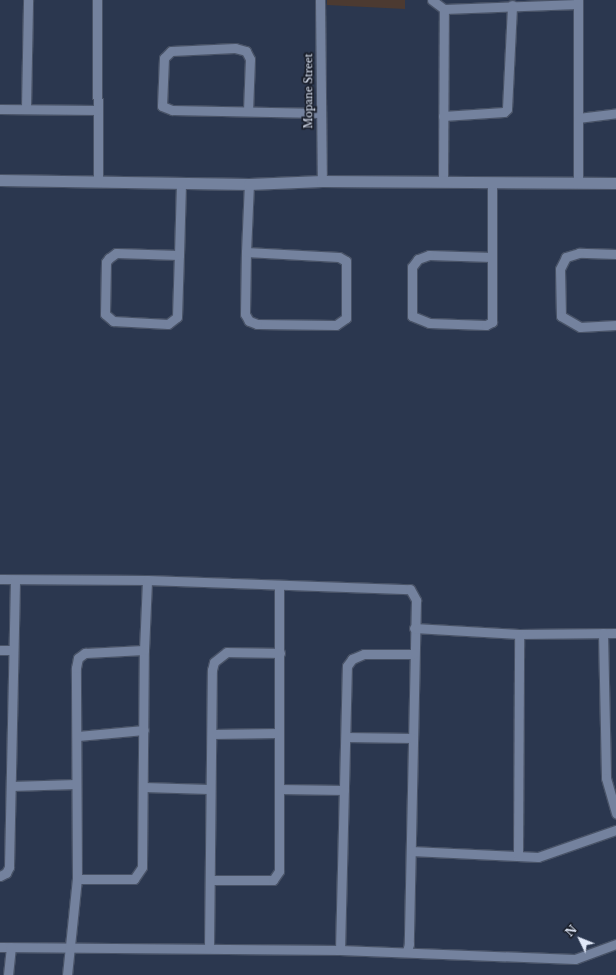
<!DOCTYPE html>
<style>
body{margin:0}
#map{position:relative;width:616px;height:975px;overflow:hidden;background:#2b374f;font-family:"Libre Baskerville",serif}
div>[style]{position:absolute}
.commercial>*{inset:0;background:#4c3a31}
.roads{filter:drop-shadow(1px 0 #495367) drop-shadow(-1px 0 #495367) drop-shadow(0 1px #495367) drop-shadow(0 -1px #495367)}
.minor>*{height:9px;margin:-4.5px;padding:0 4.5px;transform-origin:4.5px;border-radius:4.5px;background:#74829e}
.tertiary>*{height:11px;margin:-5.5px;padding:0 5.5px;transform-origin:5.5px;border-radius:5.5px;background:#74829e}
span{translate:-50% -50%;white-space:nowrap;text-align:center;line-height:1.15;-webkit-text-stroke:3.5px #191e2a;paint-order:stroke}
.street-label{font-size:10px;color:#e1e9f9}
.north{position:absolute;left:560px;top:919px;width:40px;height:40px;-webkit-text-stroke:3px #191e2a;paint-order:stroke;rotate:313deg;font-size:11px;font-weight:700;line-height:16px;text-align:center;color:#e1e9f9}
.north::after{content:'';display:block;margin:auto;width:14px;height:18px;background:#e1e9f9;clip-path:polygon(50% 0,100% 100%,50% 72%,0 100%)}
</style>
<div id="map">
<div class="commercial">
<div style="clip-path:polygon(327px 0,405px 0,405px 9px,327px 5px)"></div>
</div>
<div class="roads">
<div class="minor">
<div style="left:97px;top:0;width:180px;rotate:89.7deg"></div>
<div style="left:320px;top:0;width:181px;rotate:89.4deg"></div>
<div style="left:432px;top:0;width:15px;rotate:37deg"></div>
<div style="left:444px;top:9px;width:133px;rotate:-2.2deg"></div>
<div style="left:578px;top:0;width:182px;rotate:90deg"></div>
<div style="left:26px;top:108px;width:108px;rotate:-88.9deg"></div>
<div style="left:0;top:109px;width:97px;rotate:0.6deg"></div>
<div style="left:248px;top:111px;width:52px;rotate:-87.8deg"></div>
<div style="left:250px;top:59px;width:9px;rotate:-117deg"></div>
<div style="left:246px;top:51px;width:11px;rotate:-165deg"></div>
<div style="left:235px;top:48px;width:64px;rotate:177.3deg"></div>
<div style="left:171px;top:51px;width:10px;rotate:135deg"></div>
<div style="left:164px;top:58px;width:48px;rotate:92.4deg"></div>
<div style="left:162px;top:106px;width:11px;rotate:22deg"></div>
<div style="left:172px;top:110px;width:148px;rotate:1.2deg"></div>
<div style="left:443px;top:116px;width:61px;rotate:-3.8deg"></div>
<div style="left:504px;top:112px;width:4px;rotate:-45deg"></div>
<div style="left:507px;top:109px;width:104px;rotate:-87.2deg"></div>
<div style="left:578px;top:118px;width:38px;rotate:-7deg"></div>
<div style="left:443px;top:182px;width:173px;rotate:-89.7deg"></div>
<div style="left:246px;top:252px;width:93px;rotate:3.1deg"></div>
<div style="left:339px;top:257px;width:8px;rotate:30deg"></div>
<div style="left:346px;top:261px;width:57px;rotate:90deg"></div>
<div style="left:346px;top:318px;width:12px;rotate:145deg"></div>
<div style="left:336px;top:325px;width:79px;rotate:-179.3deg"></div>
<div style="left:257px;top:324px;width:9px;rotate:-159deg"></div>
<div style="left:249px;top:321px;width:8px;rotate:-120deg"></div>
<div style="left:245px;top:314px;width:62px;rotate:-89.1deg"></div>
<div style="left:246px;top:252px;width:68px;rotate:-87.5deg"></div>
<div style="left:616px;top:254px;width:37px;rotate:-178deg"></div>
<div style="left:579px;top:253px;width:14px;rotate:163deg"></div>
<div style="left:566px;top:257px;width:13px;rotate:117deg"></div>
<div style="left:560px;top:269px;width:47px;rotate:88.8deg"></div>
<div style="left:561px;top:316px;width:22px;rotate:30deg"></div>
<div style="left:580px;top:327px;width:36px;rotate:-3deg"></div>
<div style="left:179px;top:255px;width:63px;rotate:-178.2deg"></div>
<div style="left:116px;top:253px;width:9px;rotate:144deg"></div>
<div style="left:109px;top:258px;width:5px;rotate:127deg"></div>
<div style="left:106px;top:262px;width:52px;rotate:91.1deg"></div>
<div style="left:105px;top:314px;width:11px;rotate:41deg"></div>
<div style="left:113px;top:321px;width:55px;rotate:3.1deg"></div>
<div style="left:168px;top:324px;width:11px;rotate:-38deg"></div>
<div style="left:177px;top:317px;width:62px;rotate:-88.2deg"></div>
<div style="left:179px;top:255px;width:72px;rotate:-88.4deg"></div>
<div style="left:492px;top:257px;width:63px;rotate:-178.2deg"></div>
<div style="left:429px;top:255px;width:12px;rotate:160deg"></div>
<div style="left:418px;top:259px;width:10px;rotate:127deg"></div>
<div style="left:412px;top:267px;width:49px;rotate:90deg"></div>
<div style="left:412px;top:316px;width:18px;rotate:22deg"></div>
<div style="left:429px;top:323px;width:57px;rotate:2deg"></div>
<div style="left:486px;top:325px;width:7px;rotate:-27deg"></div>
<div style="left:492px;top:322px;width:138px;rotate:-90deg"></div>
<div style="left:0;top:579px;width:147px;rotate:0.4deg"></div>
<div style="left:147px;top:580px;width:263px;rotate:2deg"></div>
<div style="left:410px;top:589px;width:13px;rotate:61deg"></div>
<div style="left:416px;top:600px;width:344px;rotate:91.2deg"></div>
<div style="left:409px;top:944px;width:7px;rotate:106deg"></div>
<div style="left:414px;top:628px;width:105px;rotate:3.3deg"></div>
<div style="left:519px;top:634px;width:97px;rotate:-0.6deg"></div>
<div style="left:603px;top:633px;width:145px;rotate:88.8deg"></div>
<div style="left:606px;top:778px;width:37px;rotate:74deg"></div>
<div style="left:0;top:650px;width:11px"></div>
<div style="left:212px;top:734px;width:67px;rotate:-0.9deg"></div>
<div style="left:78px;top:736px;width:66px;rotate:-5.2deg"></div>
<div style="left:346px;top:737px;width:67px;rotate:0.9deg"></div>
<div style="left:11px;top:786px;width:65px;rotate:-1.8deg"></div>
<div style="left:144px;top:787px;width:65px;rotate:1.8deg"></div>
<div style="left:280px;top:789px;width:64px;rotate:0.9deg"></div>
<div style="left:411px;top:851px;width:127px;rotate:2.7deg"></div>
<div style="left:538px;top:857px;width:83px;rotate:-19.1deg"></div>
<div style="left:518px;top:856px;width:222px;rotate:-89.7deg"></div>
<div style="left:0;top:876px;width:7px;rotate:-27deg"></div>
<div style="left:6px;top:873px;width:7px;rotate:-63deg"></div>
<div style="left:9px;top:867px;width:287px;rotate:-88.8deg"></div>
<div style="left:77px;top:879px;width:57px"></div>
<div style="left:134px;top:879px;width:14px;rotate:-56deg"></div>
<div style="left:142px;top:867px;width:217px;rotate:-89.5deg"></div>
<div style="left:144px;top:650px;width:70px;rotate:-87.5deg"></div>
<div style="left:211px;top:880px;width:62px"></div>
<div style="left:273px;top:880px;width:11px;rotate:-56deg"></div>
<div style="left:279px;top:871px;width:285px;rotate:-90deg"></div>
<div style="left:0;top:947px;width:340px;rotate:0.5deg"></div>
<div style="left:340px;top:950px;width:235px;rotate:2.2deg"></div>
<div style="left:575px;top:959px;width:44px;rotate:-20.1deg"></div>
<div style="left:209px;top:948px;width:278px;rotate:-89.4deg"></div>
<div style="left:212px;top:670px;width:8px;rotate:-76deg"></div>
<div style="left:214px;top:662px;width:16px;rotate:-38deg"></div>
<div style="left:227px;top:652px;width:53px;rotate:1.1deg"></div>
<div style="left:340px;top:950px;width:284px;rotate:-88.6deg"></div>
<div style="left:347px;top:666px;width:9px;rotate:-54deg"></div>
<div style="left:352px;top:659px;width:13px;rotate:-23deg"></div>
<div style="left:364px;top:654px;width:49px"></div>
<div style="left:8px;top:975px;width:28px;rotate:-84deg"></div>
<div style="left:67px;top:975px;width:97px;rotate:-84.1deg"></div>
<div style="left:77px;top:879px;width:211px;rotate:-90.3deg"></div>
<div style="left:76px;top:668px;width:10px;rotate:-79deg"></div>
<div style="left:78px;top:658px;width:9px;rotate:-36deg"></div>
<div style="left:85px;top:653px;width:59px;rotate:-2.9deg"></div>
</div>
<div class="tertiary">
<div style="left:0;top:180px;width:249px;rotate:0.9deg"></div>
<div style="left:249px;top:184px;width:73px;rotate:-2.4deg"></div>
<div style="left:322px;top:181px;width:294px;rotate:0.4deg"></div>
</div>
</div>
<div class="street-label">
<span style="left:309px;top:91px;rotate:-90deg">Mopane Street</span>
</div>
<div class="north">N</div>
</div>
